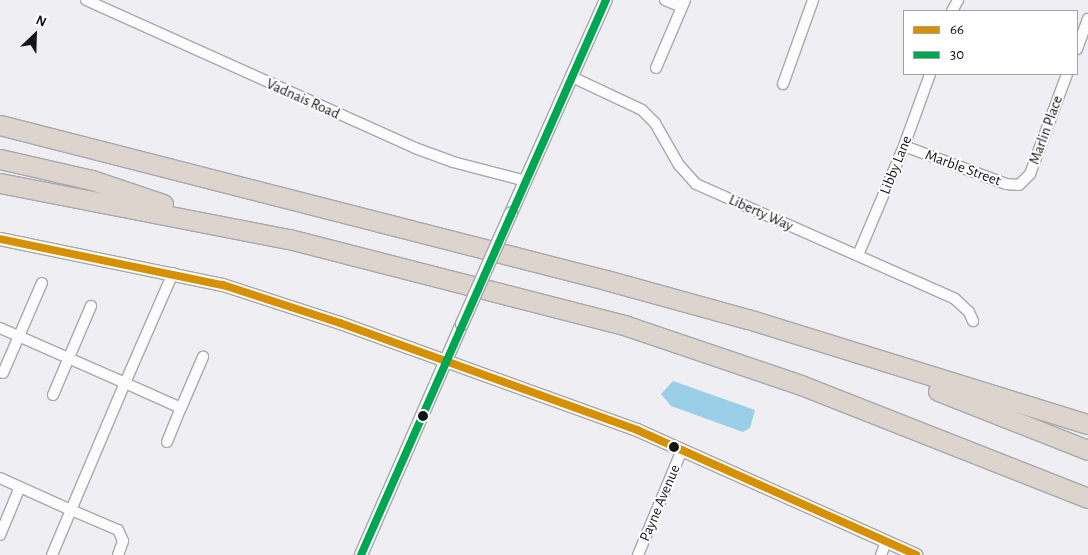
<!DOCTYPE html>
<style>
body{margin:0}
#map{position:relative;width:1088px;height:555px;overflow:hidden;background:#eeeef3;font-family:"Alegreya Sans",sans-serif}
div>[style]{position:absolute}
.water>*{inset:0;background:#9bcfe7}
.roads{filter:drop-shadow(1px 0 #a8a8ac) drop-shadow(-1px 0 #a8a8ac) drop-shadow(0 1px #a8a8ac) drop-shadow(0 -1px #a8a8ac)}
.minor>*{height:10px;margin:-5px;padding:0 5px;transform-origin:5px;border-radius:5px;background:#fcfcfd}
.tertiary>*{height:12px;margin:-6px;padding:0 6px;transform-origin:6px;border-radius:6px;background:#fcfcfd}
.motorway>*{height:19px;margin:-9.5px;padding:0 9.5px;transform-origin:9.5px;border-radius:9.5px;background:#ded4ce}
.bridges{filter:drop-shadow(1px 0 #a8a8ac) drop-shadow(-1px 0 #a8a8ac) drop-shadow(0 1px #a8a8ac) drop-shadow(0 -1px #a8a8ac)}
.tertiary-bridge>*{height:12px;margin:-6px;padding:0 6px;transform-origin:6px;border-radius:6px;background:#fcfcfd}
.bus-1>*{height:8px;margin:-4px;padding:0 4px;transform-origin:4px;border-radius:4px;background:#d59003}
.bus-2>*{height:8px;margin:-4px;padding:0 4px;transform-origin:4px;border-radius:4px;background:#00a651}
.dots>*{width:14px;height:14px;translate:-50% -50%;box-sizing:border-box;border:2px solid #fff;border-radius:50%}
span{translate:-50% -50%;white-space:nowrap;text-align:center;line-height:1.15;-webkit-text-stroke:4px #fff;paint-order:stroke}
.street-label{font-size:15px;color:#141417}
.legend{position:absolute;left:903px;top:10px;width:175px;height:65px;box-sizing:border-box;background:#fff;border:1px solid #a1a1a2;margin:0;padding:6px 9px;list-style:none;font-size:15px;color:#141417}
.legend li{display:flex;align-items:center;gap:10px;height:25px}
.legend b{width:25px;border:1px solid #a1a1a2}
.north{position:absolute;left:10px;top:10px;width:50px;height:50px;-webkit-text-stroke:4px #fff;paint-order:stroke;rotate:24deg;font-size:14px;font-weight:700;line-height:20px;text-align:center;color:#141417}
.north::after{content:'';display:block;margin:auto;width:18px;height:22px;background:#141417;clip-path:polygon(50% 0,100% 100%,50% 72%,0 100%)}
</style>
<div id="map">
<div class="water">
<div style="clip-path:polygon(673px 381px,755px 410px,750px 428px,743px 432px,671px 406px,661px 394px)"></div>
</div>
<div class="roads">
<div class="minor">
<div style="left:86px;top:0;width:361px;rotate:24.2deg"></div>
<div style="left:415px;top:148px;width:40px;rotate:20.2deg"></div>
<div style="left:453px;top:162px;width:75px;rotate:14.6deg"></div>
<div style="left:665px;top:0;width:18px;rotate:22deg"></div>
<div style="left:952px;top:11px;width:13px;rotate:-61deg"></div>
<div style="left:1077px;top:49px;width:32px;rotate:-70deg"></div>
<div style="left:656px;top:68px;width:74px;rotate:-66.9deg"></div>
<div style="left:572px;top:77px;width:77px;rotate:25.2deg"></div>
<div style="left:642px;top:110px;width:18px;rotate:45deg"></div>
<div style="left:655px;top:123px;width:48px;rotate:60.3deg"></div>
<div style="left:679px;top:165px;width:25px;rotate:48deg"></div>
<div style="left:696px;top:184px;width:283px;rotate:23.9deg"></div>
<div style="left:955px;top:299px;width:19px;rotate:43deg"></div>
<div style="left:969px;top:312px;width:10px;rotate:66deg"></div>
<div style="left:783px;top:84px;width:89px;rotate:-70.3deg"></div>
<div style="left:904px;top:146px;width:109px;rotate:20.4deg"></div>
<div style="left:1006px;top:184px;width:13px;rotate:4deg"></div>
<div style="left:1019px;top:185px;width:16px;rotate:-45deg"></div>
<div style="left:1030px;top:174px;width:107px;rotate:-69.7deg"></div>
<div style="left:858px;top:255px;width:118px;rotate:-67.1deg"></div>
<div style="left:904px;top:146px;width:77px;rotate:-70.1deg"></div>
<div style="left:0;top:328px;width:137px;rotate:23.7deg"></div>
<div style="left:125px;top:383px;width:120px;rotate:-66.4deg"></div>
<div style="left:3px;top:373px;width:98px;rotate:-66.6deg"></div>
<div style="left:53px;top:395px;width:97px;rotate:-66.9deg"></div>
<div style="left:167px;top:442px;width:37px;rotate:-68deg"></div>
<div style="left:0;top:478px;width:78px;rotate:24.3deg"></div>
<div style="left:71px;top:510px;width:49px;rotate:112.9deg"></div>
<div style="left:0;top:535px;width:52px;rotate:-67.4deg"></div>
<div style="left:118px;top:555px;width:15px;rotate:-70deg"></div>
<div style="left:123px;top:541px;width:12px;rotate:-114deg"></div>
<div style="left:118px;top:530px;width:51px;rotate:-156.9deg"></div>
<div style="left:71px;top:510px;width:138px;rotate:-67deg"></div>
<div style="left:125px;top:383px;width:61px;rotate:24.1deg"></div>
<div style="left:181px;top:408px;width:56px;rotate:-66.7deg"></div>
<div style="left:638px;top:555px;width:114px;rotate:-67.3deg"></div>
<div style="left:881px;top:555px;width:14px;rotate:-69deg"></div>
</div>
<div class="tertiary">
<div style="left:511px;top:213px;width:233px;rotate:-66deg"></div>
<div style="left:0;top:239px;width:228px;rotate:11.7deg"></div>
<div style="left:223px;top:285px;width:123px;rotate:18deg"></div>
<div style="left:340px;top:323px;width:316px;rotate:19.8deg"></div>
<div style="left:637px;top:430px;width:306px;rotate:24.1deg"></div>
<div style="left:361px;top:555px;width:252px;rotate:-66.4deg"></div>
</div>
<div class="motorway">
<div style="left:0;top:125px;width:626px;rotate:14.35deg"></div>
<div style="left:606px;top:280px;width:147px;rotate:15.4deg"></div>
<div style="left:748px;top:319px;width:356px;rotate:17.2deg"></div>
<div style="left:0;top:159px;width:94px;rotate:12.9deg"></div>
<div style="left:92px;top:180px;width:75px;rotate:18.7deg"></div>
<div style="left:0;top:183px;width:294px;rotate:11deg"></div>
<div style="left:289px;top:239px;width:346px;rotate:14.4deg"></div>
<div style="left:624px;top:325px;width:187px;rotate:18.7deg"></div>
<div style="left:801px;top:385px;width:308px;rotate:21.5deg"></div>
<div style="left:938px;top:391px;width:161px;rotate:21.5deg"></div>
</div>
</div>
<div class="bridges">
<div class="tertiary-bridge">
<div style="left:462px;top:324px;width:121px;rotate:-66.2deg"></div>
</div>
</div>
<div class="bus-1">
<div style="left:0;top:239px;width:228px;rotate:11.7deg"></div>
<div style="left:223px;top:285px;width:123px;rotate:18deg"></div>
<div style="left:340px;top:323px;width:316px;rotate:19.8deg"></div>
<div style="left:637px;top:430px;width:306px;rotate:24.1deg"></div>
</div>
<div class="bus-2">
<div style="left:361px;top:555px;width:607px;rotate:-66.18deg"></div>
</div>
<div class="dots">
<div style="left:423px;top:416px;background:#141417"></div>
<div style="left:674px;top:447px;background:#141417"></div>
</div>
<div class="street-label">
<span style="left:303px;top:99px;rotate:24deg">Vadnais Road</span>
<span style="left:1046px;top:130px;rotate:-70deg">Marlin Place</span>
<span style="left:896px;top:165px;rotate:-68deg">Libby Lane</span>
<span style="left:963px;top:168px;rotate:20deg">Marble Street</span>
<span style="left:761px;top:213px;rotate:24deg">Liberty Way</span>
<span style="left:660px;top:503px;rotate:-67deg">Payne Avenue</span>
</div>
<ul class="legend">
<li><b style="height:6px;background:#d59003"></b>66</li>
<li><b style="height:6px;background:#00a651"></b>30</li>
</ul>
<div class="north">N</div>
</div>
